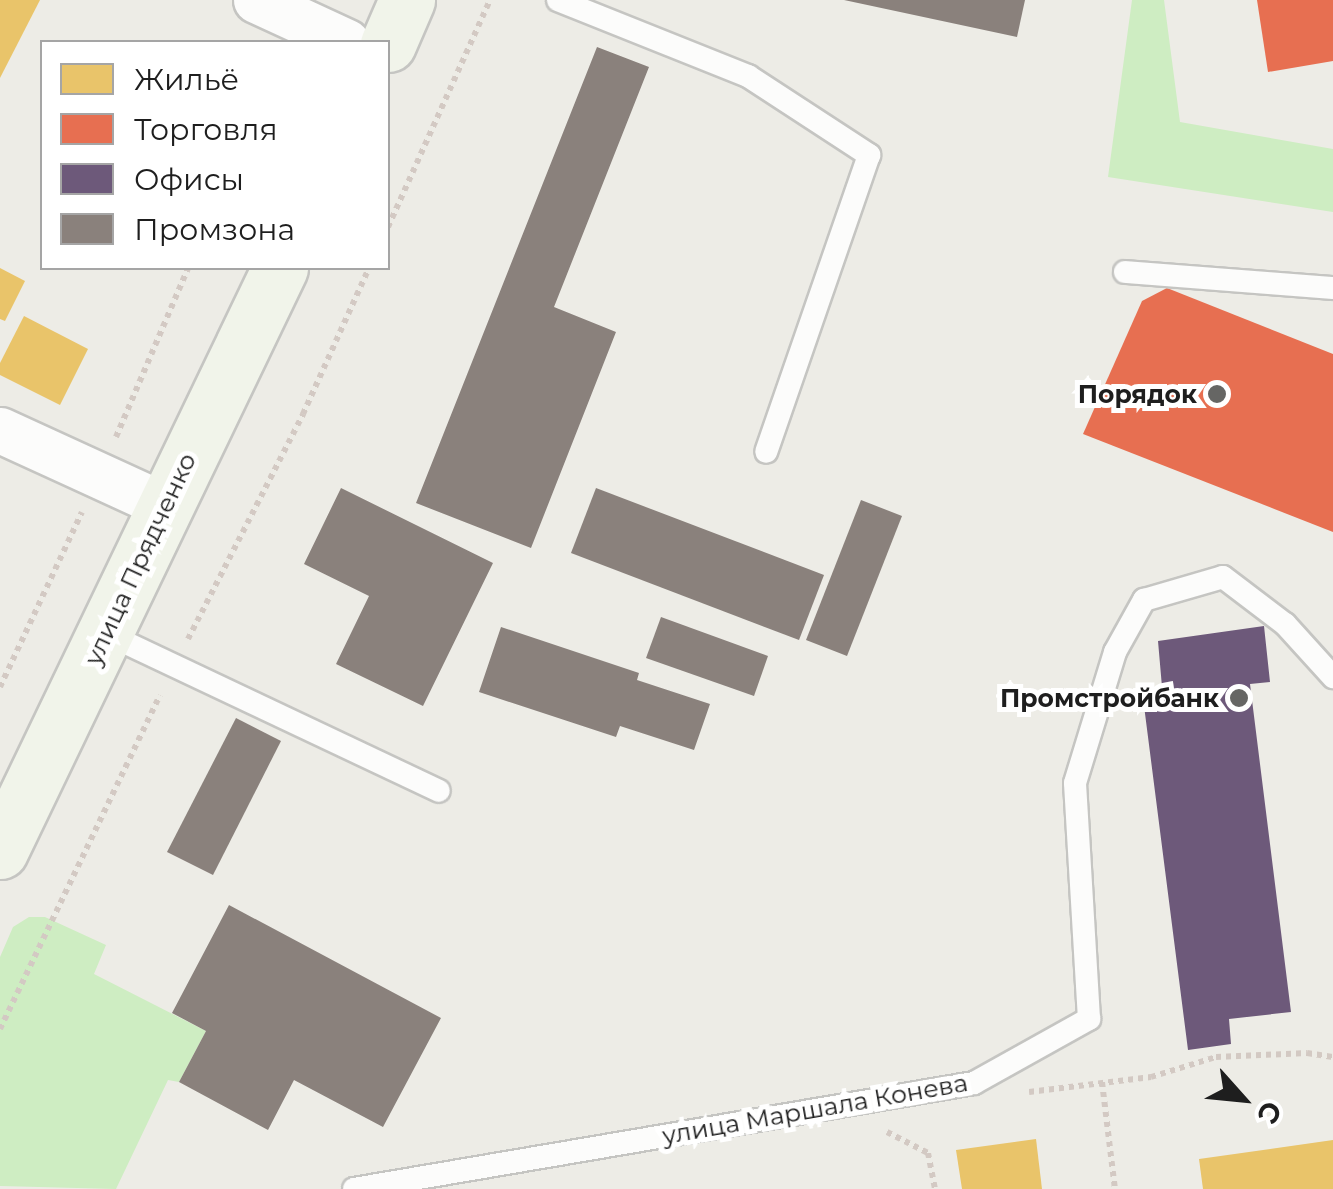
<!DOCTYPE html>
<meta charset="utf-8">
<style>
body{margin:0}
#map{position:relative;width:1333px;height:1189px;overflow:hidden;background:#edece6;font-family:Montserrat,sans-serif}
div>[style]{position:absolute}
.grass>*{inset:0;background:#ceedc2}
.homes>*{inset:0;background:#e9c46a}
.shops>*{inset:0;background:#e76f51}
.offices>*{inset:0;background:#6d597a}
.industry>*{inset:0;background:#8a817c}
.path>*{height:6px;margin-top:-3px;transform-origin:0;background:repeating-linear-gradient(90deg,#d3c9c3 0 5px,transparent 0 10px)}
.roads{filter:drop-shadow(2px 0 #c5c5c2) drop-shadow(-2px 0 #c5c5c2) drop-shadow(0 2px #c5c5c2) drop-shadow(0 -2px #c5c5c2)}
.service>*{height:22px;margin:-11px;padding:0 11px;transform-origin:11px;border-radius:11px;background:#fcfcfb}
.minor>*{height:45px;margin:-22.5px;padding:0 22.5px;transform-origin:22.5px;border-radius:22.5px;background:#fcfcfb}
.secondary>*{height:55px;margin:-27.5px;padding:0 27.5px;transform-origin:27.5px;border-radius:27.5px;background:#f1f4ea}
.dots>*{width:28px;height:28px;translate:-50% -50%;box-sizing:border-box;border:5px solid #fff;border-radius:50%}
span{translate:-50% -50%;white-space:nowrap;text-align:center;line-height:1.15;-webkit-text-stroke:10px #fff;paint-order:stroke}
.poi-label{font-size:25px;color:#1e1e1e;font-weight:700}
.right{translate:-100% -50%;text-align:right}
.street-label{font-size:25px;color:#1e1e1e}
.legend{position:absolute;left:40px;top:40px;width:350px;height:230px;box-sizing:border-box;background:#fff;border:2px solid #a5a5a5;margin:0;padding:12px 18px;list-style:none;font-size:30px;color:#1e1e1e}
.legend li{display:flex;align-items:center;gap:20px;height:50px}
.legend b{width:50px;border:2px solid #a5a5a5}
.north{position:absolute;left:1193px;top:1049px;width:100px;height:100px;-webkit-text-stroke:8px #fff;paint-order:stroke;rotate:117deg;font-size:28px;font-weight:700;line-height:40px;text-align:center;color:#1e1e1e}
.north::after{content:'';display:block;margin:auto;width:35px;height:45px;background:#1e1e1e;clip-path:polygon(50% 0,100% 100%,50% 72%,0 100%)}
</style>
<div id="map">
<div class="grass">
<div style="clip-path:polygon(1132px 0,1164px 0,1180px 122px,1333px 149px,1333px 212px,1108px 177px)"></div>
<div style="clip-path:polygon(29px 917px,45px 917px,106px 945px,94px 974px,206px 1031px,179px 1082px,168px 1080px,116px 1189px,0 1186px,0 957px,13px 927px)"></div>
</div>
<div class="homes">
<div style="clip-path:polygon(0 0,40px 0,0 78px)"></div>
<div style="clip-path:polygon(0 268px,25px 281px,5px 321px,0 319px)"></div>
<div style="clip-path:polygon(24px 316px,88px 349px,60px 405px,0 375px,0 363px)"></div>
<div style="clip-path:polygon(1036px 1139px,1042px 1189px,962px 1189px,956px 1150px)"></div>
<div style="clip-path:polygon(1333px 1140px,1333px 1189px,1203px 1189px,1199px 1159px)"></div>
</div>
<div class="shops">
<div style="clip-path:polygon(1257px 0,1333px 0,1333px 61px,1268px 72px)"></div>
<div style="clip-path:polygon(1167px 288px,1333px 354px,1333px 532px,1083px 434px,1142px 301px)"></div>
</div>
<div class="offices">
<div style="clip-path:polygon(1264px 626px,1270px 682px,1250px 684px,1291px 1012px,1229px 1019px,1231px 1044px,1188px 1050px,1142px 690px,1162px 687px,1158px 641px)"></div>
</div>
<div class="industry">
<div style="clip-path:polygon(844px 0,1025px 0,1017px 37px)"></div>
<div style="clip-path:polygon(597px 47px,649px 67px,554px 307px,616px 332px,531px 548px,416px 503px)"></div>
<div style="clip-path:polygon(341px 488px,493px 563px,423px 706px,336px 664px,369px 596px,304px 564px)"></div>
<div style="clip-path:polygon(596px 488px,824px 575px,799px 640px,571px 553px)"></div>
<div style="clip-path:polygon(861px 500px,902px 516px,847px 656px,806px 640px)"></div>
<div style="clip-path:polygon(661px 617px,768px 656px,754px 696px,646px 658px)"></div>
<div style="clip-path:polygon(501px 627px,639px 673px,637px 680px,710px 704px,694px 750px,620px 726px,616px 737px,479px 692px)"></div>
<div style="clip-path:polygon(236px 718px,281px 741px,213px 875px,167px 852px)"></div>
<div style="clip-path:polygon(229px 905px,441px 1018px,383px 1127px,294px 1080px,268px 1130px,179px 1082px,206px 1031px,172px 1013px)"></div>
</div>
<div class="path">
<div style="left:388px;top:227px;width:249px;rotate:-65.8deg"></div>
<div style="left:116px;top:437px;width:184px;rotate:-66.9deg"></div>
<div style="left:188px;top:639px;width:253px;rotate:-62.9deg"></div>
<div style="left:303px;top:414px;width:160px;rotate:-65.7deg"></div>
<div style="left:0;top:687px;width:193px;rotate:-64.9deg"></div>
<div style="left:0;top:1029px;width:370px;rotate:-64.4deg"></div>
<div style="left:1102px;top:1082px;width:108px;rotate:83.1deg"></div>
<div style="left:1029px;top:1092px;width:123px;rotate:-7deg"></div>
<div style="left:1151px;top:1077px;width:68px;rotate:-17.1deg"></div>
<div style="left:1216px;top:1057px;width:91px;rotate:-2.5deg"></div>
<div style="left:1307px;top:1053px;width:26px;rotate:9deg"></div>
<div style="left:887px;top:1132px;width:46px;rotate:27.1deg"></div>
<div style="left:928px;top:1153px;width:37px;rotate:79deg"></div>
</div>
<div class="roads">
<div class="service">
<div style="left:558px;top:0;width:205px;rotate:21.8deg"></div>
<div style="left:748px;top:76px;width:145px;rotate:33.1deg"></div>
<div style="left:869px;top:155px;width:314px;rotate:109.1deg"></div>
<div style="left:1125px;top:272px;width:209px;rotate:4.4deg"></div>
<div style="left:105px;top:633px;width:369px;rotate:25.3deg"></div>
<div style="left:354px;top:1189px;width:629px;rotate:-9.7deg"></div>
<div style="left:974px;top:1083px;width:132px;rotate:-29.1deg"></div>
<div style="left:1089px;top:1019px;width:236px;rotate:-93.4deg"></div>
<div style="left:1075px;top:783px;width:137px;rotate:-73deg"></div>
<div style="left:1115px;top:652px;width:60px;rotate:-60.9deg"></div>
<div style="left:1144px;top:600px;width:82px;rotate:-16.2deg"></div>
<div style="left:1223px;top:577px;width:78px;rotate:37.2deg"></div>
<div style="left:1285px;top:624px;width:72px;rotate:47.8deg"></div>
</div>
<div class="minor">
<div style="left:256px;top:0;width:100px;rotate:24.8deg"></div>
<div style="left:0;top:430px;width:180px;rotate:24.6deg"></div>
</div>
<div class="secondary">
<div style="left:388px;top:44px;width:48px;rotate:-66.6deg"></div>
<div style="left:0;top:851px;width:647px;rotate:-64.35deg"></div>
</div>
</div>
<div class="dots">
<div style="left:1217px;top:394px;background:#666664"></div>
<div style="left:1239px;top:698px;background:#666664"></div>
</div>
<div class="poi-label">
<span class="right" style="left:1197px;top:394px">Порядок</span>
<span class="right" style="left:1219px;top:698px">Промстройбанк</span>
</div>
<div class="street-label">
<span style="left:140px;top:559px;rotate:-65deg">улица Прядченко</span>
<span style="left:815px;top:1109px;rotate:-10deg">улица Маршала Конева</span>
</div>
<ul class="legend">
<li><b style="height:28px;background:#e9c46a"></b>Жильё</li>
<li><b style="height:28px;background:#e76f51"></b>Торговля</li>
<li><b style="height:28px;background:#6d597a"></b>Офисы</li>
<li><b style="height:28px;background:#8a817c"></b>Промзона</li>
</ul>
<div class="north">С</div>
</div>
